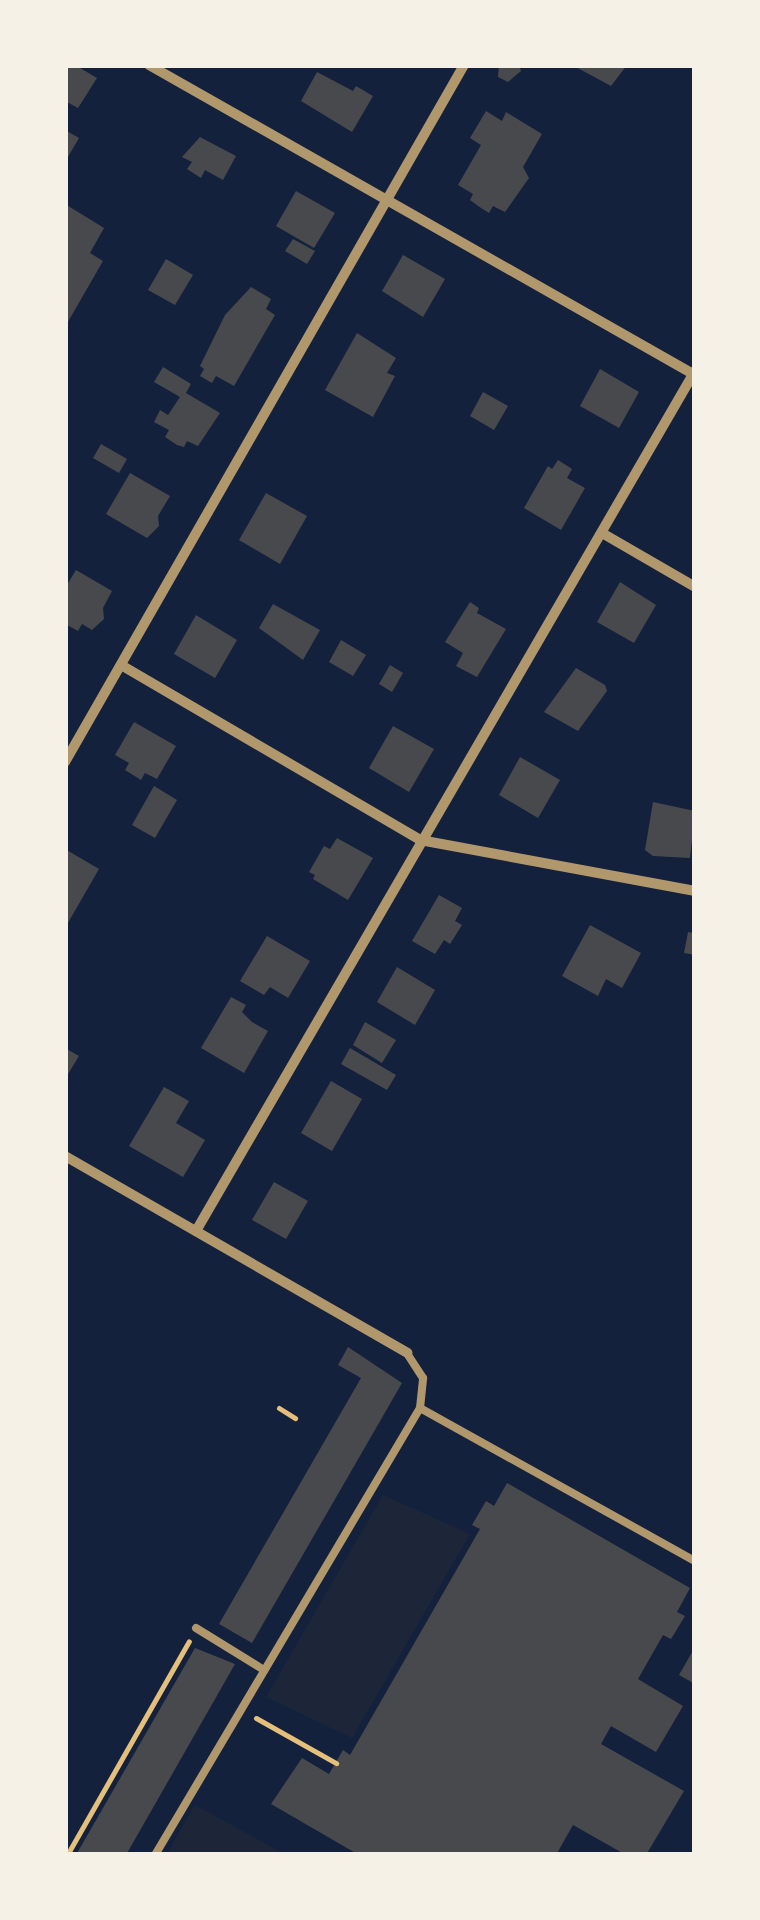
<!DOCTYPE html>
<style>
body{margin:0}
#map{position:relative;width:760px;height:1920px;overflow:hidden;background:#14213d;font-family:"DM Sans",sans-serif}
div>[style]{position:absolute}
.green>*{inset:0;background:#1d2539}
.building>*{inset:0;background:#48494c}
.path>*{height:5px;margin:-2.5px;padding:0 2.5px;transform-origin:2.5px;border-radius:2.5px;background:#e5c07b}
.service>*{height:8px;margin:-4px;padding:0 4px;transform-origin:4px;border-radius:4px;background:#b1986c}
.minor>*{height:10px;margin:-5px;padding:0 5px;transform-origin:5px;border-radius:5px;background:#b1986c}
span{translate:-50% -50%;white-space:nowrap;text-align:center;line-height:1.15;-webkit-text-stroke:10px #f6f1e7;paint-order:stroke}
.frame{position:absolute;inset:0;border:68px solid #f6f1e7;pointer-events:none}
</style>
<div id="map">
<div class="green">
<div style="clip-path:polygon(383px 1495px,470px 1534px,352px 1738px,266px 1697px)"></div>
<div style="clip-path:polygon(195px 1805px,286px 1855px,166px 1855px)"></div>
</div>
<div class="building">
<div style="clip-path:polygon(65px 65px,75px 65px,97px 78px,78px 108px,65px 101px)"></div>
<div style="clip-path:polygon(499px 65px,519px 65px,521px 71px,508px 82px,498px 77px)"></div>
<div style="clip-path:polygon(572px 65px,627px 65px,611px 86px)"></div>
<div style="clip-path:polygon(317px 72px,353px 91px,356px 86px,373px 96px,352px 132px,301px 101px)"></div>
<div style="clip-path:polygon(486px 111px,502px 121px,506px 112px,542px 134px,523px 167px,529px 178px,505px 212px,493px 206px,489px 213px,481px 208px,470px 200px,473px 194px,458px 185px,481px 145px,470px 138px)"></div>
<div style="clip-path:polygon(65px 130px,79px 138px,65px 162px)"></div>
<div style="clip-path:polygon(200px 137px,236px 156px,223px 180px,205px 170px,201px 178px,187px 169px,192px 162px,182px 157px)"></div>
<div style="clip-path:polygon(296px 191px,335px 213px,314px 248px,276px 226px)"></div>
<div style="clip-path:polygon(65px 204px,104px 228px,90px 253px,103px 261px,65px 327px)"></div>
<div style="clip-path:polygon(293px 239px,315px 251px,307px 264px,285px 251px)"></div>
<div style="clip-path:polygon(403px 255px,445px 279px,423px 317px,382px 291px)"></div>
<div style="clip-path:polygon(166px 259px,193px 275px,175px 305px,148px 290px)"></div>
<div style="clip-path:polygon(251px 287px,271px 299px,266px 309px,275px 315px,234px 386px,216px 376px,212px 383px,200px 376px,204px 369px,200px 366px,225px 315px)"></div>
<div style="clip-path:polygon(357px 333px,396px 358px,387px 373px,395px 376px,373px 417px,325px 390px)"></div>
<div style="clip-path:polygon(163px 367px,191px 384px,186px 393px,220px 413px,198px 446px,187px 441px,184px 447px,177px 445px,165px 437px,169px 430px,154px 422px,160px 410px,168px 415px,180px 397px,154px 382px)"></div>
<div style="clip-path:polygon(600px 369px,639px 392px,619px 428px,580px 406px)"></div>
<div style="clip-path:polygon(483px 392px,508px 406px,494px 430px,470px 416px)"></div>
<div style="clip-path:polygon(101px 444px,127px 459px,119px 473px,93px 458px)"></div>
<div style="clip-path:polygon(558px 460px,572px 469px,567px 478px,585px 488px,561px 530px,524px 508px,548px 466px,552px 469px)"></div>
<div style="clip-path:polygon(130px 473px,170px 496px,158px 516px,159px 526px,147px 538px,106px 514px)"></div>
<div style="clip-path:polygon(266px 493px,307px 516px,280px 564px,239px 540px)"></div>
<div style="clip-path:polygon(76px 570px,112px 591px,103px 608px,104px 619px,92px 630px,82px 624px,78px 631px,65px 624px,65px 588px)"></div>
<div style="clip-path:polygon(620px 582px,656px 605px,634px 643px,597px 622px)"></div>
<div style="clip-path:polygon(470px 602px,479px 608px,477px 613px,506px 629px,477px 677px,456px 666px,463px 653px,445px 642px)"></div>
<div style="clip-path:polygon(273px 604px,320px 630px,303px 660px,259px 628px)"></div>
<div style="clip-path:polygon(196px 615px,237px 640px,215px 678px,174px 654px)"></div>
<div style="clip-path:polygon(341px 640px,366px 655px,353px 676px,329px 662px)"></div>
<div style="clip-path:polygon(390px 665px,403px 673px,392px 692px,379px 684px)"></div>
<div style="clip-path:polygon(576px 668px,605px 685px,607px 691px,578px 731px,544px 712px)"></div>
<div style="clip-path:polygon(134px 722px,176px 746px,157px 779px,145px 773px,141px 780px,125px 770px,129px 763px,115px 755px)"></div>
<div style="clip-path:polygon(393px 726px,434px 749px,409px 792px,369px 768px)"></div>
<div style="clip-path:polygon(520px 757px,560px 780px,538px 818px,499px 795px)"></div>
<div style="clip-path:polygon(154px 786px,177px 800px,155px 838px,132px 825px)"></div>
<div style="clip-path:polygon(653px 802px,695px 811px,690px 858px,653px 856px,645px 850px)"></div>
<div style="clip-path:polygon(337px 838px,373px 858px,348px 900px,313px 879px,315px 875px,309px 872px,324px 846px,330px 849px)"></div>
<div style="clip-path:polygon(65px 849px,99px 869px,65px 928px)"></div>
<div style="clip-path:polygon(439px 895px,462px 908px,455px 921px,462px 925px,450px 944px,444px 940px,435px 954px,412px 941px)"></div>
<div style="clip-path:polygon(590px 925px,641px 953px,622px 988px,606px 979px,598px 996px,562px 976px)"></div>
<div style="clip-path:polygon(688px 932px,695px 933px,695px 955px,684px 953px)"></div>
<div style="clip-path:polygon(267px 936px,310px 961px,288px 998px,270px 987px,264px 995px,240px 981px)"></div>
<div style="clip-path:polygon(397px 967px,435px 990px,415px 1025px,377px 1002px)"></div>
<div style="clip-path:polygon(231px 997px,246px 1005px,242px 1012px,252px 1022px,268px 1031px,244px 1073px,201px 1048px)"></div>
<div style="clip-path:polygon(365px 1022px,396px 1040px,382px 1063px,353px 1045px)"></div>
<div style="clip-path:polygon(65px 1048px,79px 1056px,65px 1079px)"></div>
<div style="clip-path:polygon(350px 1048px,396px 1075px,387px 1090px,341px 1064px)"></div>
<div style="clip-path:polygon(331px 1081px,362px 1099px,332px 1151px,301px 1133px)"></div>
<div style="clip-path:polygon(164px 1087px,189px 1101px,176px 1123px,205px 1140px,183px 1177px,129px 1146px)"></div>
<div style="clip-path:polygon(274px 1182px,308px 1201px,286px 1239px,252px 1220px)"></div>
<div style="clip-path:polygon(348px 1347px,402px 1383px,252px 1643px,219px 1624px,361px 1378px,338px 1365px)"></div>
<div style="clip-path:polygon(507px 1483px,690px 1588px,677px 1612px,685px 1616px,671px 1639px,663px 1635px,638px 1679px,683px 1706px,656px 1752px,611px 1726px,601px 1744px,684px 1791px,646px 1855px,626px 1855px,573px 1825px,556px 1855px,359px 1855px,271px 1804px,302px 1758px,329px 1774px,343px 1750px,350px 1755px,480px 1529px,472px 1525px,486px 1501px,494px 1506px)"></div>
<div style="clip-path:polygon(695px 1647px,695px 1684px,679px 1675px)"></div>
<div style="clip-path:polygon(195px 1648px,235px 1664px,126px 1855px,76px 1855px)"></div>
</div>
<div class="path">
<div style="left:279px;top:1408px;width:19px;rotate:32deg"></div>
<div style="left:256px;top:1718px;width:92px;rotate:29.4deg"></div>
<div style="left:67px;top:1855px;width:246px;rotate:-60.3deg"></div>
</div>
<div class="service">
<div style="left:420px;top:1408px;width:315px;rotate:29.1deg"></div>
<div style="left:196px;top:1628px;width:80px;rotate:31.7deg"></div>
<div style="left:155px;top:1855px;width:520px;rotate:-59.34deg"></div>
<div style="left:420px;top:1408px;width:30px;rotate:-84deg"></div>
<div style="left:423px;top:1378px;width:30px;rotate:-123deg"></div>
</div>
<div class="minor">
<div style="left:149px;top:65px;width:628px;rotate:29.59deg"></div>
<div style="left:602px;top:533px;width:108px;rotate:30.1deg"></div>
<div style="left:121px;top:665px;width:346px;rotate:30.3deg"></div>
<div style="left:420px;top:840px;width:280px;rotate:10.5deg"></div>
<div style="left:65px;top:762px;width:803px;rotate:-60.21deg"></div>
<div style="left:65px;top:1156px;width:395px;rotate:29.9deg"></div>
<div style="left:196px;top:1231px;width:994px;rotate:-59.88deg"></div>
</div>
<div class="frame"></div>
</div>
